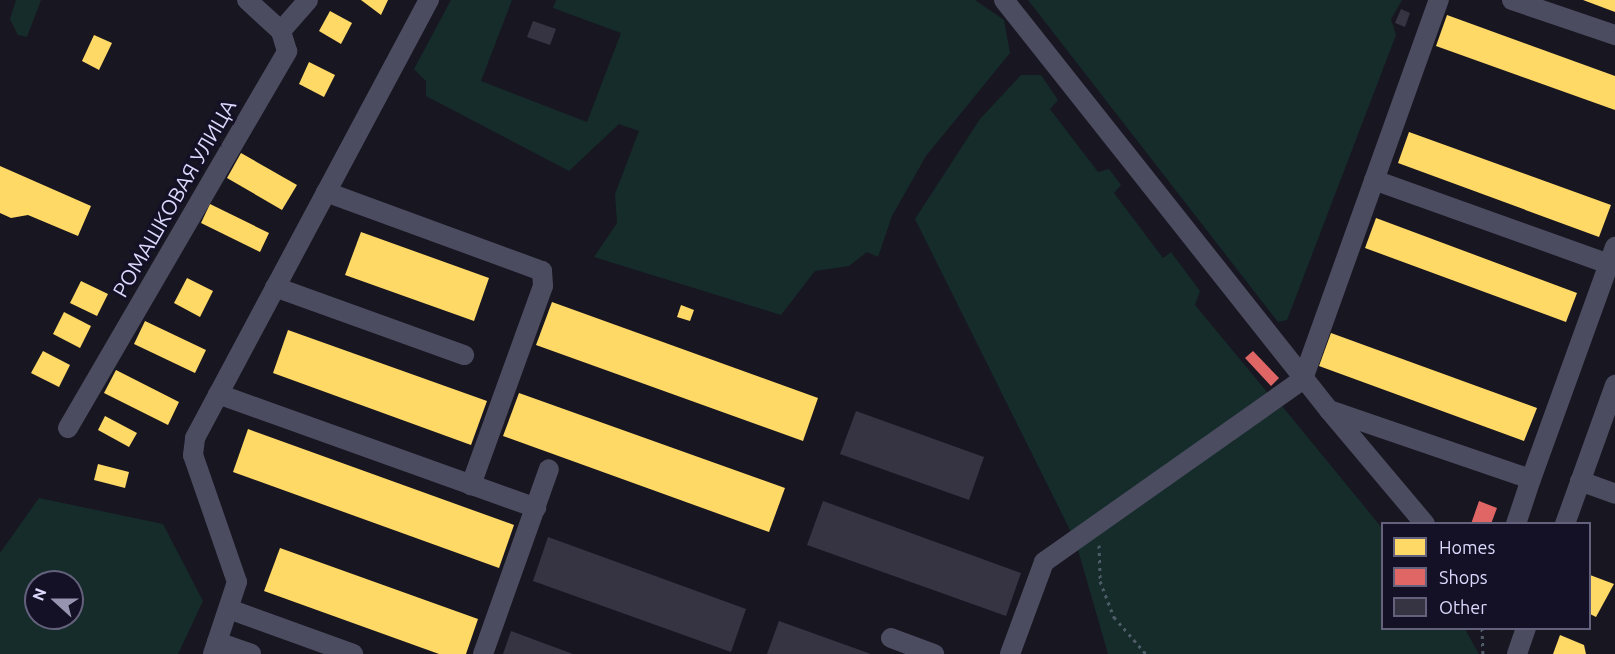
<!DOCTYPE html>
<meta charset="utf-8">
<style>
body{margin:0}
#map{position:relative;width:1615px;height:654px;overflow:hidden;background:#181621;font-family:Ubuntu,sans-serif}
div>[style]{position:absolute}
.green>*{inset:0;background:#152c2b}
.homes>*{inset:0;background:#ffd966}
.shops>*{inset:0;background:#e06666}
.building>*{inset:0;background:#363443}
.path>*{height:3px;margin-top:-1.5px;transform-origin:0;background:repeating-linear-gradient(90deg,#4e5c68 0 3px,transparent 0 7.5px)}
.minor>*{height:20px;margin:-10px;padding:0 10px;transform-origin:10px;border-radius:10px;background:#4c4c61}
span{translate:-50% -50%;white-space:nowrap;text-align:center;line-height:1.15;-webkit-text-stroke:6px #141126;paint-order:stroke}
.street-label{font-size:21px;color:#dbd8fc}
.legend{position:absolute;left:1381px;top:522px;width:210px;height:108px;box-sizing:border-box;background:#141126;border:2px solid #64617c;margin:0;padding:8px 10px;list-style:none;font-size:18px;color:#dbd8fc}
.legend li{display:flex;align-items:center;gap:12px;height:30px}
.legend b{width:30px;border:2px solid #64617c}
.north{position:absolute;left:24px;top:570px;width:60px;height:60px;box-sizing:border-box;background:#141126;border:2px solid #64617c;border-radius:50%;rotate:291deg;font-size:16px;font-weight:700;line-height:24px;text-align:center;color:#dbd8fc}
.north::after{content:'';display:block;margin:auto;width:21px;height:27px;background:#9794af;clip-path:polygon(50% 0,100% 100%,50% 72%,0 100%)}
</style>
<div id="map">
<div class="green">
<div style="clip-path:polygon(16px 0,41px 0,27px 37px,18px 35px,10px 19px)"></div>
<div style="clip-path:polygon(451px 0,512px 0,481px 81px,587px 122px,621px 33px,553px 8px,556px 0,975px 0,1004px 20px,1010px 53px,926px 156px,892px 216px,878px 257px,867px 252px,849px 266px,815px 271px,781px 315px,594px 257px,617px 223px,615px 194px,639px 131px,619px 124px,569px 171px,426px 96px,426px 81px,414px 69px)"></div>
<div style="clip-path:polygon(1028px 0,1402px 0,1391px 19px,1396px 35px,1287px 320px,1278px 322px)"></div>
<div style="clip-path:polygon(1021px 75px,1041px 75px,1058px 100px,1050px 109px,1098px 172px,1109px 169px,1121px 185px,1114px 193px,1163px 258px,1171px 252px,1200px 291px,1195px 305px,1272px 398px,1071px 532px,915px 219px,980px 119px)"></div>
<div style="clip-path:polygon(1282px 406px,1382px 528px,1382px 628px,1465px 629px,1479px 654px,1108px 654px,1076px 543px)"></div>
<div style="clip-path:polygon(evenodd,39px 498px,163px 524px,203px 601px,178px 654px,0 654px,0 553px,39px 498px,36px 582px,72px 582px,72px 618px,36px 618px,36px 582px)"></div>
</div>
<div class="homes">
<div style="clip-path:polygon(361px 0,388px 0,381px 15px)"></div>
<div style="clip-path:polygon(1583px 0,1615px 0,1615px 12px)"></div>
<div style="clip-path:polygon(330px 11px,352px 23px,341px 44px,319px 31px)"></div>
<div style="clip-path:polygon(1447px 15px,1615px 76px,1615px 110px,1436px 46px)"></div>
<div style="clip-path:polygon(94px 35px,112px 43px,99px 70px,82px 61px)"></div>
<div style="clip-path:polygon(309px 62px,335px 75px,324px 97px,299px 84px)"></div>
<div style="clip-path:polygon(1409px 132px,1611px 205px,1599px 237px,1398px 163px)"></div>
<div style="clip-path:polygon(241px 153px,297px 185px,282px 210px,227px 178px)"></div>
<div style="clip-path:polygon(0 166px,91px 206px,78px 236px,28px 215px,11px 218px,0 213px)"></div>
<div style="clip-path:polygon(210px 204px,269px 233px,260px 252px,201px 223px)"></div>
<div style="clip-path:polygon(1376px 218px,1577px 293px,1566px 322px,1365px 248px)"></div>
<div style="clip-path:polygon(361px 232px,489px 278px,474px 321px,345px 275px)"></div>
<div style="clip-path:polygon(187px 278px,213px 291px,200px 317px,174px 303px)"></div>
<div style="clip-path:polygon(81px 281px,108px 294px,97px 316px,70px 303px)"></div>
<div style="clip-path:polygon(552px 302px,818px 398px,803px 441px,536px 345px)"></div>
<div style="clip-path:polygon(681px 305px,694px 310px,690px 321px,677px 317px)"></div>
<div style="clip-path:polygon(64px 312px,91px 326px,80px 348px,53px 334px)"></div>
<div style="clip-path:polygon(145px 321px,206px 350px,195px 373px,134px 344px)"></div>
<div style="clip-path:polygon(288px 330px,487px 401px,471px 445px,273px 373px)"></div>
<div style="clip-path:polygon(1331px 333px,1537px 408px,1524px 441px,1319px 366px)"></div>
<div style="clip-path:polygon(43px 351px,70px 365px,59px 387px,31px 373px)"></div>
<div style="clip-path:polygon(116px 370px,179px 402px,168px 425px,104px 393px)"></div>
<div style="clip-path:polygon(519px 393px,785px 488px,769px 532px,503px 436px)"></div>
<div style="clip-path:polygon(105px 416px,137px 433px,129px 447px,98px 430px)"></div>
<div style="clip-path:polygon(248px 429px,514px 525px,499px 568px,233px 472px)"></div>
<div style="clip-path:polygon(98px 464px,129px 472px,125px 488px,94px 480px)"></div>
<div style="clip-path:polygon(280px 548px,478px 619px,466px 654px,439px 654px,264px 591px)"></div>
<div style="clip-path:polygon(1590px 575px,1614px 584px,1596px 617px,1590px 614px)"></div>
<div style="clip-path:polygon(1560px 635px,1584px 645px,1586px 654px,1553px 654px)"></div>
</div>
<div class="shops">
<div style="clip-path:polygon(1253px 351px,1279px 378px,1271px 386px,1245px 358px)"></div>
<div style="clip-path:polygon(1479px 501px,1497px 508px,1491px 524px,1471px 524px)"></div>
</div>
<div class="building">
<div style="clip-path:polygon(1401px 9px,1410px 13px,1405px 27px,1395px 23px)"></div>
<div style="clip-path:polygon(533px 21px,556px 29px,550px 45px,527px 37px)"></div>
<div style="clip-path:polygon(856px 411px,984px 457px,969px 500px,840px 454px)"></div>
<div style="clip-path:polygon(823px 501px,1021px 573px,1006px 616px,807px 545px)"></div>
<div style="clip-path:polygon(548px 537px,746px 609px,731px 652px,533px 581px)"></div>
<div style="clip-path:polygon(779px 621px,871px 654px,767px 654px)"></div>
<div style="clip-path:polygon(511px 631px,573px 654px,503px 654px)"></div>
</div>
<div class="path">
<div style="left:1099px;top:545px;width:36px;rotate:88deg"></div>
<div style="left:1100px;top:581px;width:39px;rotate:69deg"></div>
<div style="left:1114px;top:617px;width:49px;rotate:49.1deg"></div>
<div style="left:1482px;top:628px;width:26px;rotate:88deg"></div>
</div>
<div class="minor">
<div style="left:1004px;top:0;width:523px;rotate:51.6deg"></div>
<div style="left:1329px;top:410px;width:213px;rotate:18.9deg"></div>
<div style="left:1531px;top:479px;width:247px;rotate:-70.1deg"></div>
<div style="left:1512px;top:0;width:109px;rotate:18.8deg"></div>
<div style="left:281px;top:31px;width:41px;rotate:-48.9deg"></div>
<div style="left:1374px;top:180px;width:250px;rotate:19.7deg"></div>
<div style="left:326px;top:192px;width:230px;rotate:20.1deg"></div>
<div style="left:542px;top:271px;width:15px;rotate:86deg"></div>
<div style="left:543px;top:286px;width:212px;rotate:109.9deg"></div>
<div style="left:275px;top:287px;width:201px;rotate:19.8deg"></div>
<div style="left:218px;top:394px;width:338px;rotate:19.7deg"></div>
<div style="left:1329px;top:410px;width:149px;rotate:49.9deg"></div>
<div style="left:68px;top:428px;width:436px;rotate:-59.8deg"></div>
<div style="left:287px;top:51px;width:21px;rotate:-107deg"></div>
<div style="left:281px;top:31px;width:46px;rotate:-137.6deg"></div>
<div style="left:1580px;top:481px;width:37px;rotate:20deg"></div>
<div style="left:1516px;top:524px;width:47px;rotate:-71.6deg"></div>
<div style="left:1565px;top:524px;width:148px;rotate:-70.2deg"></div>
<div style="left:229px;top:609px;width:132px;rotate:19.9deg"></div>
<div style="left:891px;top:638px;width:46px;rotate:20.4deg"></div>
<div style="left:217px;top:642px;width:36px;rotate:19deg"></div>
<div style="left:213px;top:654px;width:76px;rotate:-71.6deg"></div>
<div style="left:237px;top:582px;width:134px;rotate:-109.1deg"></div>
<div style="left:193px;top:455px;width:17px;rotate:-83deg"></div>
<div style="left:195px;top:438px;width:497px;rotate:-61.9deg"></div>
<div style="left:483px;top:654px;width:196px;rotate:-70.4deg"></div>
<div style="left:1010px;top:654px;width:98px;rotate:-69.7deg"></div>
<div style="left:1044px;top:562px;width:317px;rotate:-35.2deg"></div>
<div style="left:1303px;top:379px;width:403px;rotate:-70.3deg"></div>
<div style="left:1517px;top:654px;width:28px;rotate:-71deg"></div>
</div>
<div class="street-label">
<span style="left:174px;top:198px;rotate:-60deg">РОМАШКОВАЯ УЛИЦА</span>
</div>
<ul class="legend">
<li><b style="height:16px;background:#ffd966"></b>Homes</li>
<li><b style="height:16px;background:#e06666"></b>Shops</li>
<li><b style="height:16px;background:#363443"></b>Other</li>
</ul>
<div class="north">N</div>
</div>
